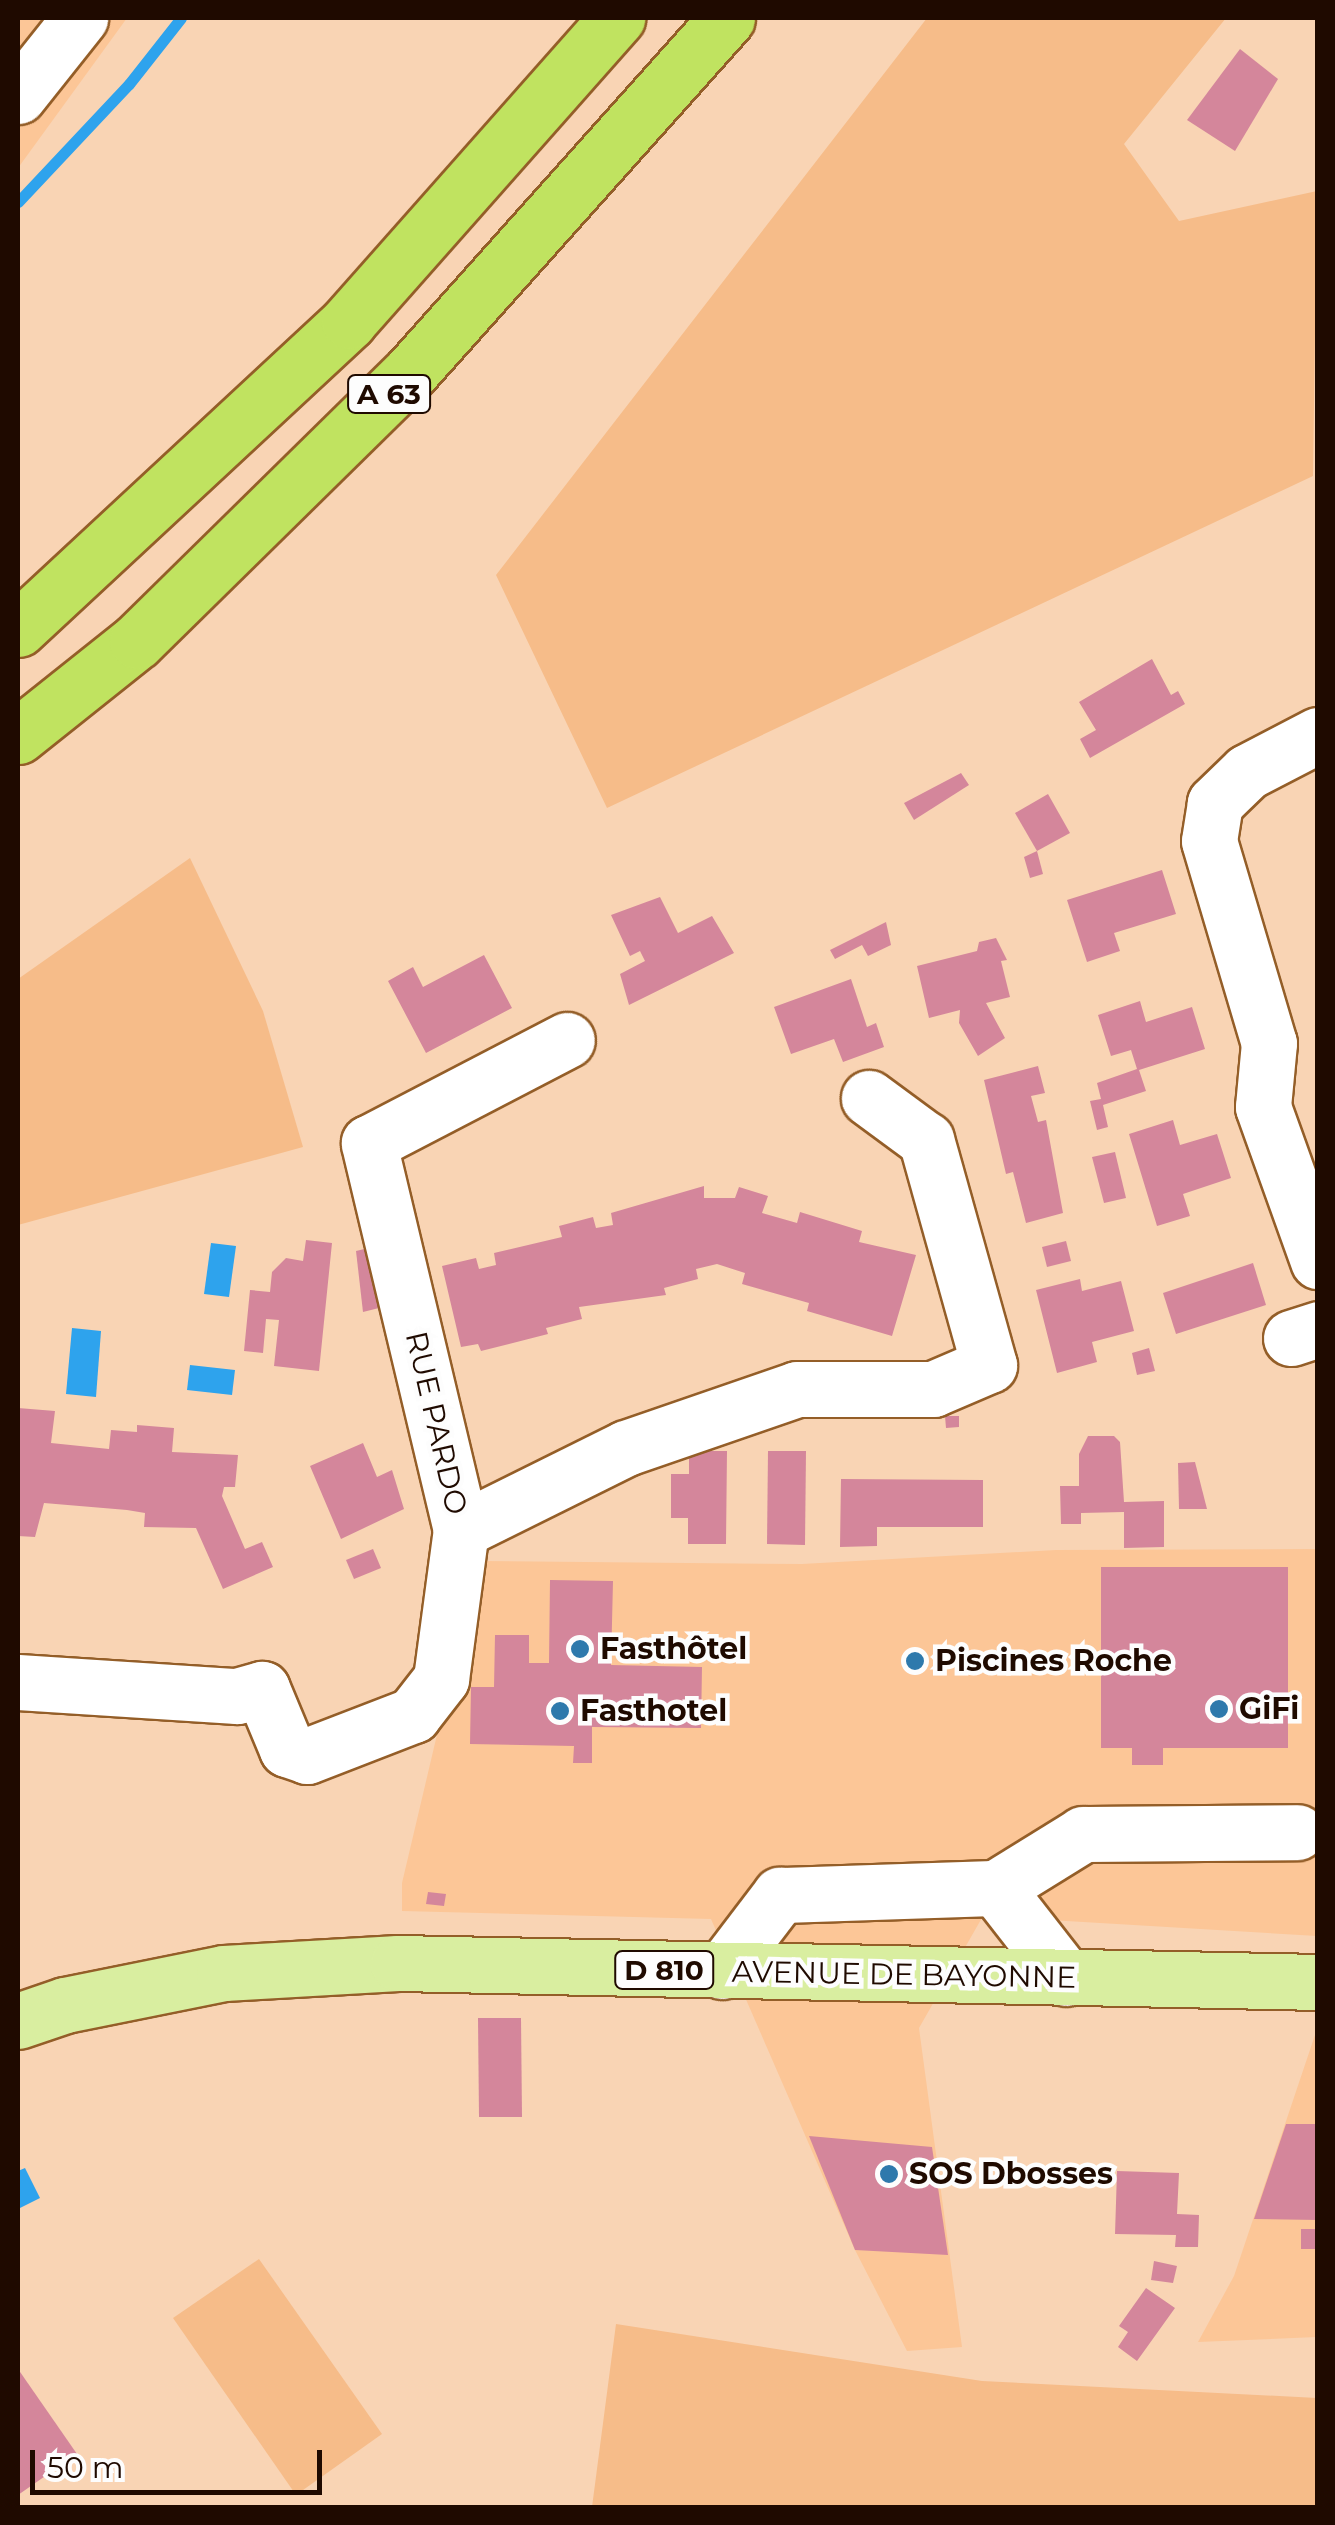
<!DOCTYPE html>
<meta charset="utf-8">
<style>
body{margin:0}
#map{position:relative;width:1335px;height:2525px;overflow:hidden;background:#f9d4b4;font-family:Montserrat,sans-serif}
div>[style]{position:absolute}
.built>*{inset:0;background:#fcc697}
.green>*{inset:0;background:#f6bc89}
.water>*{inset:0;background:#2ea3ed}
.stream>*{height:11px;margin:-5.5px;padding:0 5.5px;transform-origin:5.5px;border-radius:5.5px;background:#2ea3ed}
.building>*{inset:0;background:#d4869b}
.roads{filter:drop-shadow(2px 0 #945e28) drop-shadow(-2px 0 #945e28) drop-shadow(0 2px #945e28) drop-shadow(0 -2px #945e28)}
.minor>*{height:55px;margin:-27.5px;padding:0 27.5px;transform-origin:27.5px;border-radius:27.5px;background:#fff}
.major>*{height:55px;margin:-27.5px;padding:0 27.5px;transform-origin:27.5px;border-radius:27.5px;background:#d9eea0}
.highway>*{height:55px;margin:-27.5px;padding:0 27.5px;transform-origin:27.5px;border-radius:27.5px;background:#c0e360}
.dots>*{width:28px;height:28px;translate:-50% -50%;box-sizing:border-box;border:5px solid #fdfdfd;border-radius:50%}
span{translate:-50% -50%;white-space:nowrap;text-align:center;line-height:1.15;-webkit-text-stroke:9px #fdfdfd;paint-order:stroke}
.shield-label span{padding:2px 8px;background:#fdfdfd;border:2px solid;border-radius:8px;-webkit-text-stroke-width:0}
.shield-label{font-size:28px;color:#1f0a00;font-weight:700}
.street-label{font-size:30px;color:#1f0a00}
.poi-label{font-size:30px;color:#1f0a00;font-weight:700}
.left{translate:0 -50%;text-align:left}
.frame{position:absolute;inset:0;border:20px solid #1f0a00;pointer-events:none}
.scale{position:absolute;left:30px;top:2450px;width:292px;height:45px;box-sizing:border-box;border:5px solid #1f0a00;border-top:0;padding-left:12px;font-size:30px;line-height:35px;white-space:nowrap;color:#1f0a00;-webkit-text-stroke:8px #fdfdfd;paint-order:stroke}
</style>
<div id="map">
<div class="built">
<div style="clip-path:polygon(18px 18px,127px 18px,18px 168px)"></div>
<div style="clip-path:polygon(1317px 1549px,1317px 1936px,983px 1916px,919px 2028px,962px 2347px,907px 2351px,855px 2250px,711px 1919px,402px 1911px,402px 1883px,478px 1561px,802px 1564px,1056px 1550px)"></div>
<div style="clip-path:polygon(1317px 2029px,1317px 2337px,1198px 2342px,1234px 2276px)"></div>
</div>
<div class="green">
<div style="clip-path:polygon(927px 18px,1226px 18px,1124px 144px,1179px 221px,1317px 191px,1313px 476px,607px 808px,496px 575px)"></div>
<div style="clip-path:polygon(190px 858px,263px 1011px,303px 1147px,18px 1225px,18px 979px)"></div>
<div style="clip-path:polygon(259px 2259px,382px 2434px,296px 2495px,173px 2318px)"></div>
<div style="clip-path:polygon(616px 2324px,982px 2381px,1317px 2398px,1317px 2507px,592px 2507px)"></div>
</div>
<div class="water">
<div style="clip-path:polygon(211px 1243px,236px 1246px,229px 1297px,204px 1294px)"></div>
<div style="clip-path:polygon(72px 1328px,101px 1331px,96px 1397px,66px 1394px)"></div>
<div style="clip-path:polygon(190px 1365px,235px 1370px,232px 1395px,187px 1390px)"></div>
<div style="clip-path:polygon(25px 2168px,40px 2198px,18px 2209px,18px 2171px)"></div>
</div>
<div class="stream">
<div style="left:18px;top:202px;width:162px;rotate:-46.8deg"></div>
<div style="left:129px;top:84px;width:84px;rotate:-51.8deg"></div>
</div>
<div class="building">
<div style="clip-path:polygon(1240px 49px,1278px 79px,1235px 151px,1187px 120px)"></div>
<div style="clip-path:polygon(1152px 659px,1171px 695px,1178px 691px,1185px 704px,1090px 758px,1080px 739px,1096px 730px,1079px 702px)"></div>
<div style="clip-path:polygon(961px 773px,969px 785px,914px 820px,904px 803px)"></div>
<div style="clip-path:polygon(1048px 794px,1070px 833px,1037px 851px,1015px 813px)"></div>
<div style="clip-path:polygon(1037px 851px,1043px 874px,1030px 878px,1024px 857px)"></div>
<div style="clip-path:polygon(1162px 870px,1176px 914px,1114px 933px,1120px 951px,1087px 962px,1067px 900px)"></div>
<div style="clip-path:polygon(660px 897px,678px 933px,712px 916px,734px 953px,629px 1005px,620px 974px,645px 961px,640px 951px,630px 956px,611px 915px)"></div>
<div style="clip-path:polygon(886px 922px,891px 945px,868px 956px,862px 945px,835px 959px,830px 950px)"></div>
<div style="clip-path:polygon(996px 938px,1007px 960px,1001px 961px,1010px 997px,986px 1003px,1005px 1038px,978px 1056px,959px 1023px,960px 1010px,929px 1018px,917px 966px,977px 951px,979px 942px)"></div>
<div style="clip-path:polygon(484px 955px,512px 1008px,426px 1053px,388px 981px,413px 967px,423px 987px)"></div>
<div style="clip-path:polygon(851px 979px,867px 1027px,876px 1023px,884px 1047px,843px 1062px,834px 1039px,791px 1054px,774px 1007px)"></div>
<div style="clip-path:polygon(1140px 1001px,1146px 1022px,1192px 1007px,1205px 1049px,1139px 1070px,1146px 1091px,1103px 1105px,1108px 1127px,1097px 1130px,1090px 1101px,1101px 1099px,1097px 1083px,1137px 1069px,1131px 1050px,1111px 1056px,1098px 1015px)"></div>
<div style="clip-path:polygon(1038px 1066px,1045px 1093px,1031px 1096px,1038px 1122px,1046px 1120px,1063px 1213px,1026px 1223px,1013px 1172px,1006px 1174px,984px 1080px)"></div>
<div style="clip-path:polygon(1173px 1120px,1180px 1145px,1217px 1134px,1231px 1178px,1183px 1194px,1190px 1216px,1157px 1226px,1129px 1134px)"></div>
<div style="clip-path:polygon(1115px 1152px,1126px 1198px,1104px 1203px,1092px 1157px)"></div>
<div style="clip-path:polygon(704px 1186px,704px 1198px,735px 1198px,739px 1187px,768px 1196px,762px 1213px,797px 1223px,800px 1212px,862px 1231px,859px 1242px,916px 1255px,892px 1336px,807px 1311px,809px 1303px,742px 1284px,745px 1273px,717px 1264px,696px 1269px,698px 1279px,664px 1288px,666px 1295px,579px 1307px,582px 1319px,546px 1328px,548px 1334px,481px 1351px,478px 1344px,461px 1347px,442px 1266px,476px 1258px,479px 1269px,496px 1265px,494px 1253px,562px 1237px,559px 1226px,593px 1217px,596px 1228px,613px 1225px,611px 1213px)"></div>
<div style="clip-path:polygon(306px 1240px,332px 1243px,319px 1371px,274px 1366px,279px 1320px,266px 1319px,263px 1353px,244px 1351px,250px 1290px,270px 1292px,272px 1272px,286px 1258px,303px 1261px)"></div>
<div style="clip-path:polygon(1066px 1241px,1071px 1261px,1047px 1267px,1042px 1247px)"></div>
<div style="clip-path:polygon(381px 1245px,395px 1304px,363px 1312px,356px 1251px)"></div>
<div style="clip-path:polygon(1253px 1263px,1266px 1305px,1176px 1334px,1163px 1293px)"></div>
<div style="clip-path:polygon(1080px 1279px,1082px 1291px,1121px 1281px,1134px 1331px,1092px 1342px,1097px 1362px,1057px 1373px,1036px 1290px)"></div>
<div style="clip-path:polygon(1149px 1348px,1155px 1371px,1137px 1375px,1132px 1353px)"></div>
<div style="clip-path:polygon(18px 1408px,55px 1411px,51px 1443px,109px 1449px,111px 1430px,137px 1432px,137px 1425px,174px 1428px,172px 1452px,238px 1455px,235px 1487px,224px 1487px,222px 1496px,245px 1549px,262px 1542px,273px 1567px,223px 1589px,196px 1528px,144px 1527px,145px 1513px,127px 1510px,44px 1503px,35px 1537px,18px 1536px)"></div>
<div style="clip-path:polygon(945px 1416px,959px 1416px,959px 1427px,946px 1428px)"></div>
<div style="clip-path:polygon(1088px 1436px,1114px 1436px,1120px 1442px,1124px 1502px,1164px 1501px,1164px 1547px,1124px 1548px,1124px 1512px,1081px 1513px,1081px 1524px,1061px 1524px,1060px 1486px,1079px 1486px,1079px 1454px)"></div>
<div style="clip-path:polygon(363px 1443px,377px 1477px,392px 1470px,404px 1509px,341px 1539px,310px 1466px)"></div>
<div style="clip-path:polygon(689px 1451px,727px 1451px,726px 1544px,688px 1544px,688px 1518px,671px 1518px,671px 1474px,689px 1474px)"></div>
<div style="clip-path:polygon(768px 1451px,806px 1451px,805px 1545px,767px 1544px)"></div>
<div style="clip-path:polygon(1195px 1462px,1207px 1509px,1179px 1509px,1178px 1463px)"></div>
<div style="clip-path:polygon(841px 1479px,983px 1480px,983px 1527px,877px 1527px,877px 1546px,840px 1547px)"></div>
<div style="clip-path:polygon(373px 1549px,381px 1568px,354px 1579px,346px 1560px)"></div>
<div style="clip-path:polygon(1101px 1567px,1288px 1567px,1288px 1748px,1163px 1748px,1163px 1765px,1132px 1765px,1132px 1748px,1101px 1748px)"></div>
<div style="clip-path:polygon(550px 1580px,613px 1581px,611px 1665px,702px 1667px,701px 1728px,592px 1727px,592px 1763px,573px 1763px,574px 1746px,470px 1744px,471px 1687px,494px 1687px,495px 1635px,529px 1635px,529px 1663px,549px 1663px)"></div>
<div style="clip-path:polygon(428px 1892px,446px 1894px,444px 1906px,426px 1904px)"></div>
<div style="clip-path:polygon(478px 2018px,521px 2018px,522px 2117px,479px 2117px)"></div>
<div style="clip-path:polygon(1286px 2124px,1318px 2124px,1318px 2220px,1254px 2219px)"></div>
<div style="clip-path:polygon(809px 2136px,932px 2147px,948px 2255px,855px 2250px)"></div>
<div style="clip-path:polygon(1117px 2171px,1179px 2173px,1177px 2214px,1199px 2215px,1198px 2247px,1175px 2247px,1176px 2235px,1115px 2234px)"></div>
<div style="clip-path:polygon(1301px 2229px,1318px 2229px,1318px 2249px,1301px 2249px)"></div>
<div style="clip-path:polygon(1154px 2261px,1177px 2266px,1173px 2283px,1151px 2280px)"></div>
<div style="clip-path:polygon(1146px 2288px,1175px 2308px,1137px 2361px,1118px 2347px,1128px 2332px,1119px 2326px)"></div>
<div style="clip-path:polygon(18px 2369px,77px 2454px,18px 2495px)"></div>
</div>
<div class="roads">
<div class="minor">
<div style="left:18px;top:96px;width:100px;rotate:-51.5deg"></div>
<div style="left:1318px;top:735px;width:80px;rotate:152.5deg"></div>
<div style="left:1247px;top:772px;width:45px;rotate:135.9deg"></div>
<div style="left:1215px;top:803px;width:38px;rotate:99deg"></div>
<div style="left:1209px;top:841px;width:211px;rotate:73.5deg"></div>
<div style="left:1269px;top:1043px;width:64px;rotate:95.4deg"></div>
<div style="left:1263px;top:1107px;width:164px;rotate:70.3deg"></div>
<div style="left:1291px;top:1338px;width:28px;rotate:-18deg"></div>
<div style="left:461px;top:1530px;width:184px;rotate:-26.4deg"></div>
<div style="left:626px;top:1448px;width:181px;rotate:-19deg"></div>
<div style="left:797px;top:1389px;width:136px"></div>
<div style="left:933px;top:1389px;width:61px;rotate:-23.2deg"></div>
<div style="left:989px;top:1365px;width:234px;rotate:-105.6deg"></div>
<div style="left:926px;top:1140px;width:71px;rotate:-143.6deg"></div>
<div style="left:18px;top:1682px;width:219px;rotate:3.7deg"></div>
<div style="left:237px;top:1696px;width:26px;rotate:-16deg"></div>
<div style="left:262px;top:1689px;width:65px;rotate:67.4deg"></div>
<div style="left:287px;top:1749px;width:21px;rotate:19deg"></div>
<div style="left:307px;top:1756px;width:114px;rotate:-21.1deg"></div>
<div style="left:413px;top:1715px;width:46px;rotate:-52.1deg"></div>
<div style="left:441px;top:1679px;width:150px;rotate:-82.4deg"></div>
<div style="left:461px;top:1530px;width:398px;rotate:-103.4deg"></div>
<div style="left:369px;top:1143px;width:223px;rotate:-27.5deg"></div>
<div style="left:996px;top:1888px;width:102px;rotate:-31.8deg"></div>
<div style="left:1083px;top:1834px;width:214px;rotate:-0.5deg"></div>
<div style="left:722px;top:1971px;width:96px;rotate:-52.7deg"></div>
<div style="left:780px;top:1895px;width:216px;rotate:-1.9deg"></div>
<div style="left:996px;top:1888px;width:114px;rotate:52.1deg"></div>
</div>
<div class="major">
<div style="left:18px;top:2021px;width:50px;rotate:-18.8deg"></div>
<div style="left:65px;top:2005px;width:162px;rotate:-11.4deg"></div>
<div style="left:224px;top:1973px;width:174px;rotate:-3.3deg"></div>
<div style="left:398px;top:1963px;width:920px;rotate:1.18deg"></div>
</div>
<div class="highway">
<div style="left:18px;top:629px;width:452px;rotate:-42.9deg"></div>
<div style="left:349px;top:321px;width:405px;rotate:-48.5deg"></div>
<div style="left:18px;top:736px;width:152px;rotate:-38.6deg"></div>
<div style="left:137px;top:641px;width:381px;rotate:-44.5deg"></div>
<div style="left:409px;top:374px;width:477px;rotate:-48.2deg"></div>
</div>
</div>
<div class="dots">
<div style="left:580px;top:1649px;background:#2e79ac"></div>
<div style="left:915px;top:1661px;background:#2e79ac"></div>
<div style="left:1219px;top:1709px;background:#2e79ac"></div>
<div style="left:560px;top:1711px;background:#2e79ac"></div>
<div style="left:889px;top:2174px;background:#2e79ac"></div>
</div>
<div class="shield-label">
<span style="left:389px;top:394px">A 63</span>
<span style="left:664px;top:1970px">D 810</span>
</div>
<div class="street-label">
<span style="left:436px;top:1423px;rotate:77deg">RUE PARDO</span>
<span style="left:904px;top:1975px;rotate:1deg">AVENUE DE BAYONNE</span>
</div>
<div class="poi-label">
<span class="left" style="left:600px;top:1649px">Fasthôtel</span>
<span class="left" style="left:935px;top:1661px">Piscines Roche</span>
<span class="left" style="left:1239px;top:1709px">GiFi</span>
<span class="left" style="left:580px;top:1711px">Fasthotel</span>
<span class="left" style="left:909px;top:2174px">SOS Dbosses</span>
</div>
<div class="frame"></div>
<div class="scale">50 m</div>
</div>
